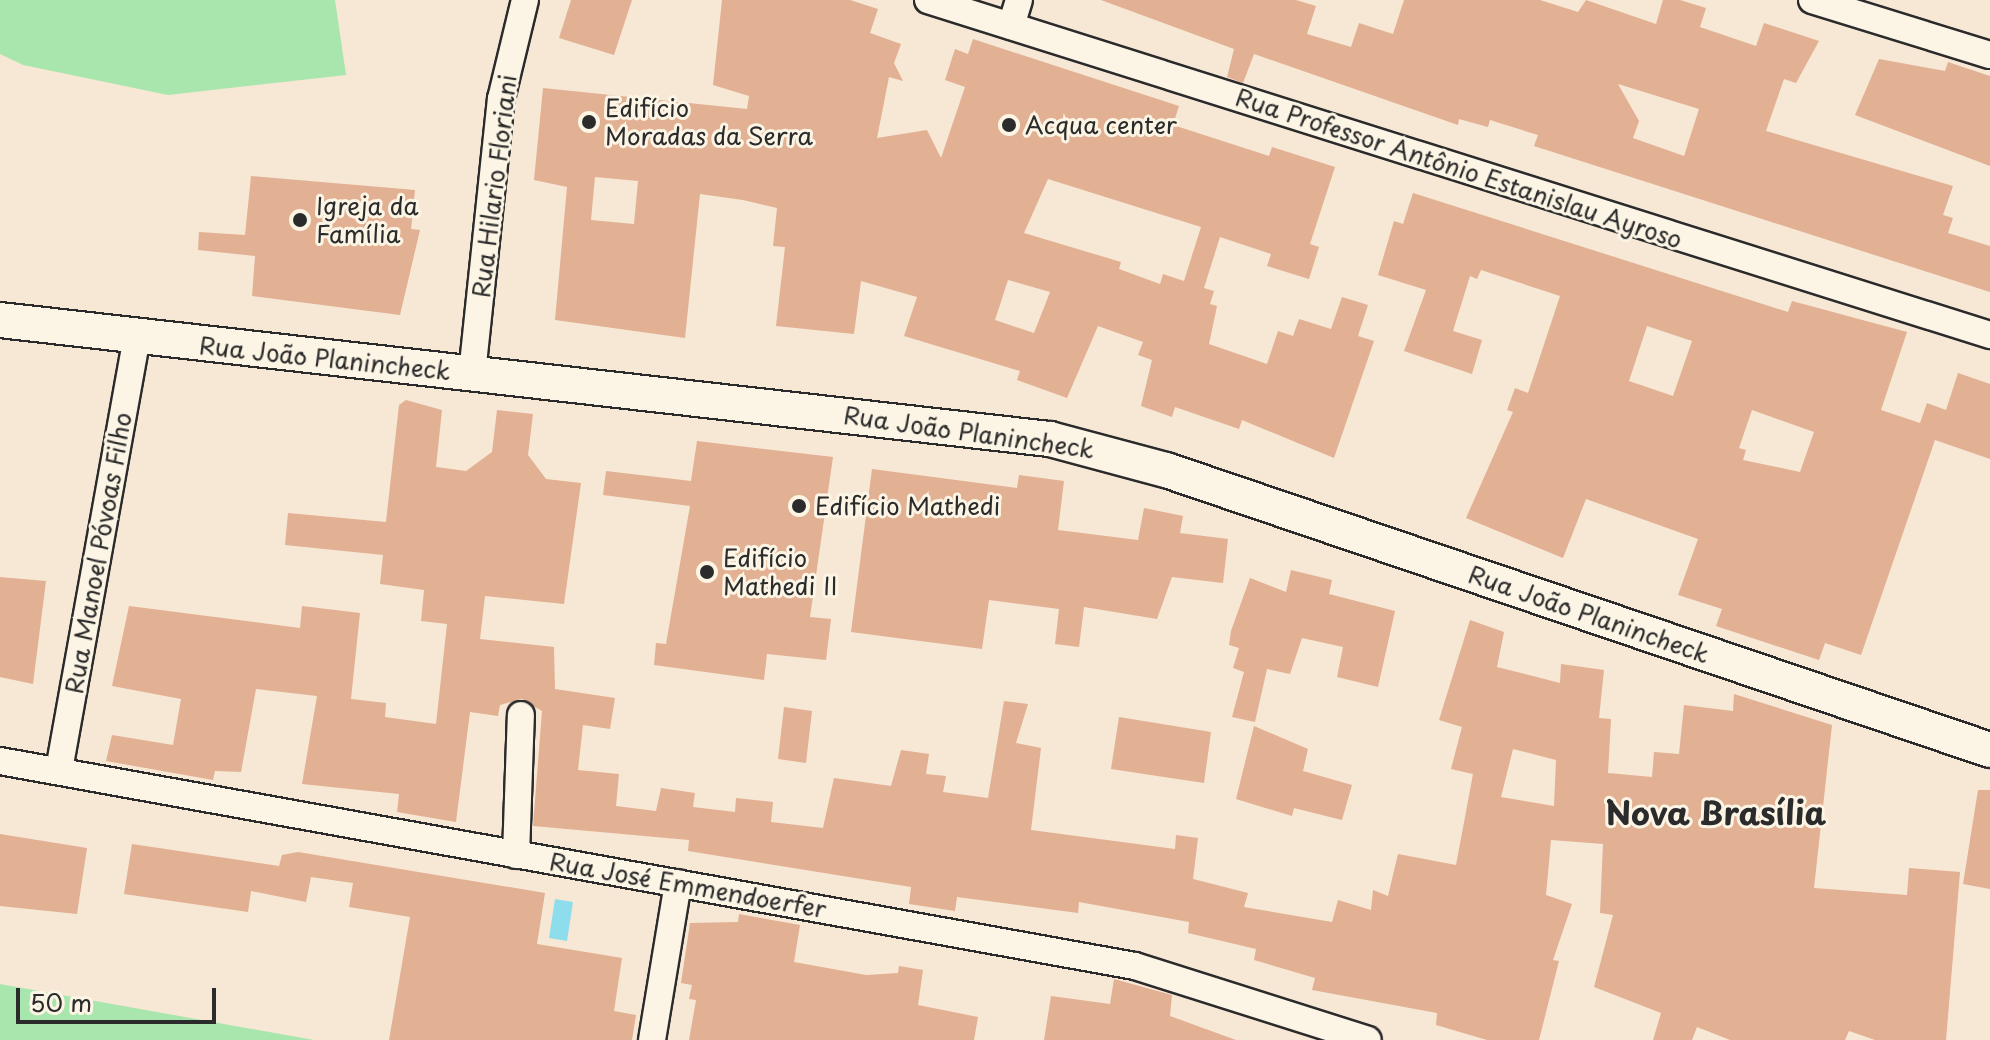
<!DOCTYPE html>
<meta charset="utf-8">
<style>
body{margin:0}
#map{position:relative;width:1990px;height:1040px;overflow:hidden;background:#f7e7d5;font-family:"Playpen Sans",sans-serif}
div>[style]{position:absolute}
.green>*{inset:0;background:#a9e6ad}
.water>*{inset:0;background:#8eddec}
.building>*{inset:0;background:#e2b093}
.roads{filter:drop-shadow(2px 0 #2b2b2b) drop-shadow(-2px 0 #2b2b2b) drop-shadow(0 2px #2b2b2b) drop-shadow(0 -2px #2b2b2b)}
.minor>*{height:26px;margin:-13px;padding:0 13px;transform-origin:13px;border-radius:13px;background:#fcf5e5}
.major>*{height:34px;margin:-17px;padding:0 17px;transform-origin:17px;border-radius:17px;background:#fcf5e5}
.dots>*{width:22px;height:22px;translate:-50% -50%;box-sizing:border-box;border:4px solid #fcf5e5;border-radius:50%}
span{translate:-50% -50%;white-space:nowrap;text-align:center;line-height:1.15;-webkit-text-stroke:6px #fcf5e5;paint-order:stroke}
.poi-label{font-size:24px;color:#2b2b2b}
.left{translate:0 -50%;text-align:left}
.street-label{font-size:24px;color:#2b2b2b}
.district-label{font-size:32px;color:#2b2b2b;font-weight:700}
.scale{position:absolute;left:16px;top:988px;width:200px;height:36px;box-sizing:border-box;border:4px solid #2b2b2b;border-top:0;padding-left:10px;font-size:24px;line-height:28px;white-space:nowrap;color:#2b2b2b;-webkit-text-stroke:6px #fcf5e5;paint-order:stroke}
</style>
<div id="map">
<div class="green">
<div style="clip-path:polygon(0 0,335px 0,346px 75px,168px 95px,23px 65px,0 54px)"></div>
<div style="clip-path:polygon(0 984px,314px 1040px,315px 1040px,0 1040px)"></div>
</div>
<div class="water">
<div style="clip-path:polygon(555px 899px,573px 902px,567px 941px,549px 938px)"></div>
</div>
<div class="building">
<div style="clip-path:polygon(571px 0,632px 0,614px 55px,559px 38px)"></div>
<div style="clip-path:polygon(evenodd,722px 0,850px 0,878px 9px,870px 33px,901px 44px,894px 63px,903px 81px,889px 77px,877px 138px,927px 130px,941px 158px,965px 87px,945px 80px,955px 49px,968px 54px,973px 39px,1179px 106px,1173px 125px,1269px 156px,1272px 147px,1335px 167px,1310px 244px,1319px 247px,1309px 279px,1267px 266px,1271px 254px,1220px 237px,1204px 288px,1214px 291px,1210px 304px,1217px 306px,1209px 344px,1267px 364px,1278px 331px,1293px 336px,1299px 319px,1331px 329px,1342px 297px,1368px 305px,1358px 336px,1374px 341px,1334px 458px,1242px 420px,1239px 429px,1175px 407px,1172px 417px,1141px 406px,1152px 360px,1138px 355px,1143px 342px,1098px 326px,1067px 398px,1017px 380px,1020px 371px,904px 336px,917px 297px,861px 281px,854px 334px,776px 326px,785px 247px,773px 246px,777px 208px,743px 200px,700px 194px,685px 338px,555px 320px,567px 187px,534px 180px,543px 88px,747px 109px,749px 96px,713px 85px,722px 0,595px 177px,638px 181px,634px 224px,591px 220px,595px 177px,722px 0,1048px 179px,1201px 227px,1184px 281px,1163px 274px,1160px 284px,1119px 269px,1121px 262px,1024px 233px,1048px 179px,722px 0,1008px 280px,1050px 292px,1034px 333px,995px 320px,1008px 280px)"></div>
<div style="clip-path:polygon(evenodd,1101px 0,1296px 0,1316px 6px,1307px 34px,1351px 47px,1359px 23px,1393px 34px,1404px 0,1540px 0,1578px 12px,1586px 0,1656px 24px,1663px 0,1680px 0,1706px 8px,1700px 27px,1756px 46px,1764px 23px,1819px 41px,1796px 83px,1784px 79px,1766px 131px,1953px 186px,1943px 215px,1953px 218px,1948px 233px,1990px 246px,1990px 292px,1534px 146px,1538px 135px,1490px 120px,1488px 127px,1459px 119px,1458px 125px,1254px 54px,1243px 83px,1227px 77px,1234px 49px,1101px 0,1618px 84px,1699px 109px,1684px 156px,1633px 138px,1639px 121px,1618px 84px)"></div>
<div style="clip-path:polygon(1879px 59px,1945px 71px,1948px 62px,1990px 76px,1990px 166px,1855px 115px)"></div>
<div style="clip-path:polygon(251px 176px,415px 190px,411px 229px,420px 230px,400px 315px,252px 296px,255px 256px,198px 250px,199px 232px,245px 235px)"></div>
<div style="clip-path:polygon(evenodd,1413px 193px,1788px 312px,1792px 301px,1907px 332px,1881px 410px,1920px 423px,1927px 403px,1946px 410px,1958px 373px,1990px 384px,1990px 459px,1935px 440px,1861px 655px,1825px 643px,1819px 660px,1716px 626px,1722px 609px,1678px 595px,1698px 539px,1586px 499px,1563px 558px,1466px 518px,1513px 412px,1507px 410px,1515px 388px,1528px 393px,1560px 296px,1481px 270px,1477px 279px,1470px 276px,1453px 331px,1482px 340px,1472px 374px,1404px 351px,1426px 290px,1378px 275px,1394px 221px,1403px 224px,1413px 193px,1647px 326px,1692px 341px,1673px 396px,1629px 381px,1647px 326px,1413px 193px,1752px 410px,1814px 432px,1800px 472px,1743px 460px,1746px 450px,1739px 448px,1752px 410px)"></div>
<div style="clip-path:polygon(evenodd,406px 400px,442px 410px,436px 467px,466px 471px,492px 452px,497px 410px,533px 414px,528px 455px,546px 479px,581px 483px,564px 604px,485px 596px,480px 639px,554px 647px,555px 689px,615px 698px,610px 729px,583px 725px,578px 770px,619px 774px,616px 806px,656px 811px,661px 788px,695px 793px,693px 807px,735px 812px,736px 798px,773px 802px,771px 822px,823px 828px,834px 778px,891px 786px,901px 750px,929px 754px,926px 774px,946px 776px,943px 792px,988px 798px,1004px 701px,1028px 704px,1016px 743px,1041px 748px,1031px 830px,1175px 849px,1176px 835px,1198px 838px,1193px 879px,1248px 893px,1244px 907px,1332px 922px,1338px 900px,1371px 910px,1373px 890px,1388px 896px,1398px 854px,1456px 865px,1473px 774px,1451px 769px,1462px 727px,1439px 720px,1470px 620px,1504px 632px,1497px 667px,1560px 683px,1561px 664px,1604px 670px,1599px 718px,1611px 719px,1608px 773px,1652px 777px,1654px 752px,1679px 754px,1684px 705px,1733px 711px,1734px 694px,1832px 725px,1814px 888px,1907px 895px,1909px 868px,1960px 872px,1946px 1040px,1875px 1040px,1849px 1031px,1845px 1040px,1730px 1040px,1697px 1027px,1692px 1040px,1653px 1040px,1661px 1013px,1594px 987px,1613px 915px,1600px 913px,1603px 844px,1551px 840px,1546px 895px,1572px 904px,1553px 960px,1559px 961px,1539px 1040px,1487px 1040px,1436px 1025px,1437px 1013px,1312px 990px,1315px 978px,1254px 960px,1256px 949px,1188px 933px,1189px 922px,1079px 902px,1078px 913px,957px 897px,955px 911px,909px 904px,911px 887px,688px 851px,689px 840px,533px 826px,542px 711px,522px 699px,500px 705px,498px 716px,470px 712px,456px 822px,397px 812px,399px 794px,302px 784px,317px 696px,256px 689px,241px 772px,215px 771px,213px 780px,106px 761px,112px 735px,173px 745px,181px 699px,112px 686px,129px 606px,300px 628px,302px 606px,360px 613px,351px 699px,386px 703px,385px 717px,436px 724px,447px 624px,421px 621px,424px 590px,380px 584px,383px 555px,285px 545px,288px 513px,386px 522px,399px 405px,406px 400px,1513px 749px,1556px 760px,1554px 806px,1501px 797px,1513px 749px)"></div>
<div style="clip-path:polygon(697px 441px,833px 457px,810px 617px,831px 619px,826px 660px,767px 654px,764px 680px,654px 665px,656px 643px,666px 644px,690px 506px,603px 495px,606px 471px,691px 481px)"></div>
<div style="clip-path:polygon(872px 469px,1017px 488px,1019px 475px,1064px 481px,1058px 530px,1138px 540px,1144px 508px,1183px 516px,1180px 533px,1228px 539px,1223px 583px,1172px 577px,1157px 619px,1084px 607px,1079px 647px,1055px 644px,1059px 609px,989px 600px,982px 649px,851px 632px)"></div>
<div style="clip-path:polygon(1291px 570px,1332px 580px,1329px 594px,1395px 611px,1378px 687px,1337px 677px,1343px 647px,1302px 638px,1290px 674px,1267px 669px,1255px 722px,1232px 717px,1244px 672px,1233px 668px,1239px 648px,1229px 645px,1231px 631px,1250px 578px,1286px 592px)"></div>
<div style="clip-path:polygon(0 577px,46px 581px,33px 684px,0 677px)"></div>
<div style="clip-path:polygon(784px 707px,812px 711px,806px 763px,778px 759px)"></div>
<div style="clip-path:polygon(1119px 717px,1211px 732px,1204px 783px,1111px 769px)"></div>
<div style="clip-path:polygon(1254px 726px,1308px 749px,1303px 771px,1352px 785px,1342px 820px,1294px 808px,1292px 816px,1236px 799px)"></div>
<div style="clip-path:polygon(1978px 790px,1990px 790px,1990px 889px,1963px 884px)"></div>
<div style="clip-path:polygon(0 834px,87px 848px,77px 914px,0 906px)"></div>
<div style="clip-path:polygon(132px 844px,279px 866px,282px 855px,298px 852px,545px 893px,537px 944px,622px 958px,614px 1011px,636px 1015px,632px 1040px,389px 1040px,410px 917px,349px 907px,353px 883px,311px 877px,306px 902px,251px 891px,248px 912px,124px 894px)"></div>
<div style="clip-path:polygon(739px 914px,800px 925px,794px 962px,866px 975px,898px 973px,899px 966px,923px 970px,918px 1005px,978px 1017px,974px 1040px,689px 1040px,696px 1000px,689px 999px,692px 985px,681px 983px,690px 923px,738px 922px)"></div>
<div style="clip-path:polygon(1114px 979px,1172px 995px,1170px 1016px,1236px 1040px,1044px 1040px,1051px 996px,1110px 1004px)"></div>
</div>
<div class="roads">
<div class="minor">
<div style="left:928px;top:0;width:1114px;rotate:17.51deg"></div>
<div style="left:1812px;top:0;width:186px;rotate:17.2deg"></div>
<div style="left:1011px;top:26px;width:27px;rotate:-73deg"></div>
<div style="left:472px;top:374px;width:277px;rotate:-84deg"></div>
<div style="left:501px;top:99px;width:102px;rotate:-76.4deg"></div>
<div style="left:0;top:761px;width:1153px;rotate:10.24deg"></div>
<div style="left:1135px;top:966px;width:244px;rotate:17.6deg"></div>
<div style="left:59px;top:770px;width:441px;rotate:-79.8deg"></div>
<div style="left:516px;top:855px;width:140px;rotate:-88deg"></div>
<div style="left:652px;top:1040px;width:159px;rotate:-80.6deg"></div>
</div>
<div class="major">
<div style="left:0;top:320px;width:1057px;rotate:6.47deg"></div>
<div style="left:1050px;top:439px;width:120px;rotate:15deg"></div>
<div style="left:1166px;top:470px;width:870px;rotate:18.77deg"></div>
</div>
</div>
<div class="dots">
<div style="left:589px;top:122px;background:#2b2b2b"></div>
<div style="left:1009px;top:125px;background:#2b2b2b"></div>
<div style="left:300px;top:220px;background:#2b2b2b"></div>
<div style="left:799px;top:506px;background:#2b2b2b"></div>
<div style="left:707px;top:572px;background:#2b2b2b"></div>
</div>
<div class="poi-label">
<span class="left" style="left:605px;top:122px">Edifício<br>Moradas da Serra</span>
<span class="left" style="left:1025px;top:125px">Acqua center</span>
<span class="left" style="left:316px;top:220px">Igreja da<br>Família</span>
<span class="left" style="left:815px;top:506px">Edifício Mathedi</span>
<span class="left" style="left:723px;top:572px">Edifício<br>Mathedi II</span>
</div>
<div class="street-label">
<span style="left:1459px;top:168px;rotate:18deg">Rua Professor Antônio Estanislau Ayroso</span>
<span style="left:494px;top:186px;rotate:-83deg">Rua Hilario Floriani</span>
<span style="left:325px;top:358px;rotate:6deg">Rua João Planincheck</span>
<span style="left:969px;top:432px;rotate:8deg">Rua João Planincheck</span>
<span style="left:98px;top:553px;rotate:-80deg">Rua Manoel Póvoas Filho</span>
<span style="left:1589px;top:614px;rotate:19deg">Rua João Planincheck</span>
<span style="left:688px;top:885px;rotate:10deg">Rua José Emmendoerfer</span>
</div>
<div class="district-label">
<span style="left:1716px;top:812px">Nova Brasília</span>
</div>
<div class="scale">50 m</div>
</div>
